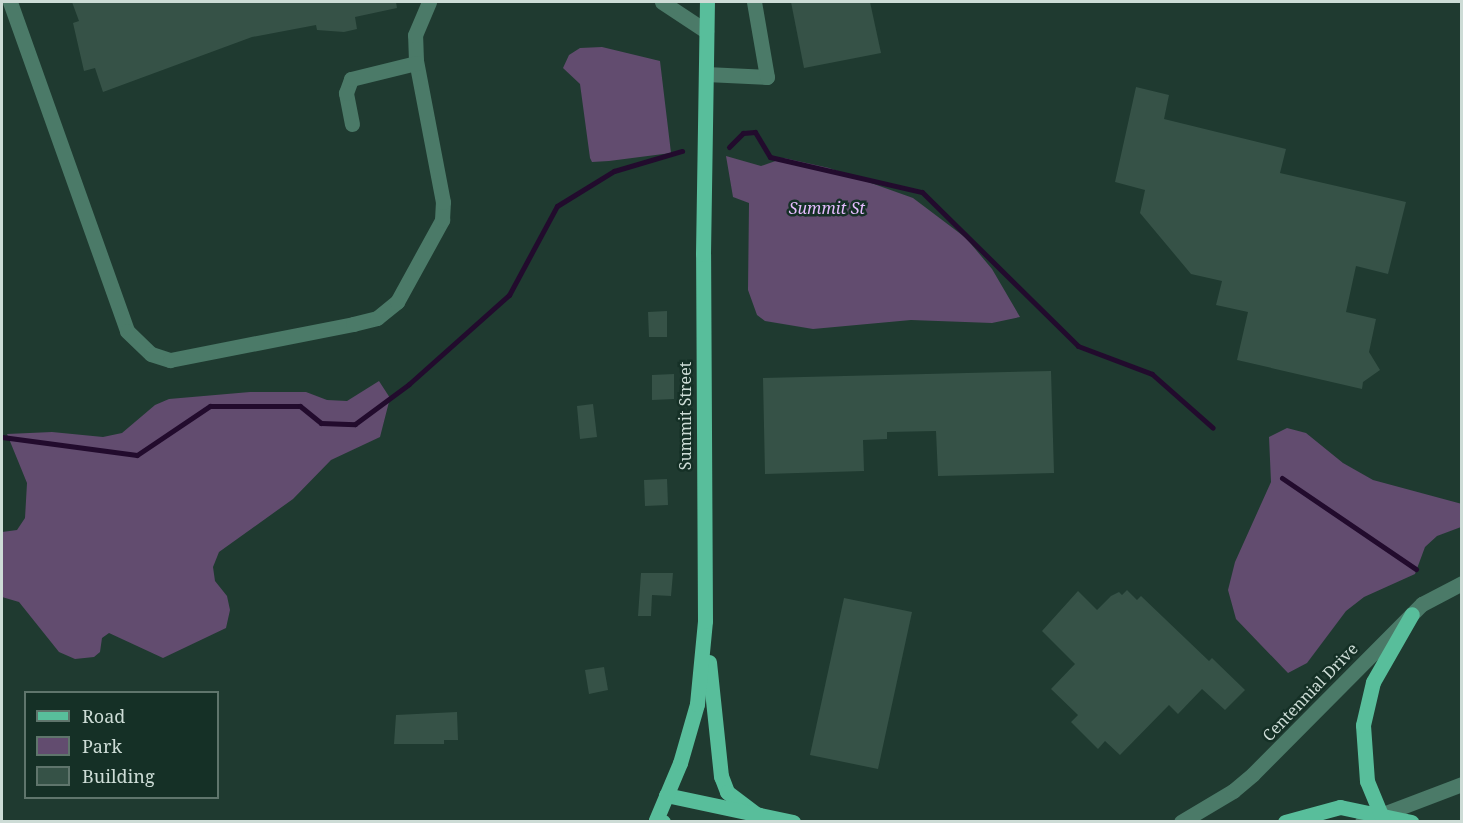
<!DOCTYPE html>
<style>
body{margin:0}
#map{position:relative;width:1463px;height:823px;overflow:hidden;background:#1f3a30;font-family:"Noto Serif",serif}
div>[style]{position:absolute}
.green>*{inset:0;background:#624c6f}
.stream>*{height:5px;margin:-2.5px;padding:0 2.5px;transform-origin:2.5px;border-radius:2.5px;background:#220b2d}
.building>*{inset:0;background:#365247}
.minor>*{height:15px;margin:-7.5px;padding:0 7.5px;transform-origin:7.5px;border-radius:7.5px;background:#4b7a68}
.major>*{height:15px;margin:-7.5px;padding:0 7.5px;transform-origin:7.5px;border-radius:7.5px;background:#58be9b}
span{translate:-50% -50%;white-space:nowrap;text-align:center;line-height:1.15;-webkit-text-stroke:5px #153026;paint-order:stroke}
.park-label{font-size:16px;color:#e4bbfd;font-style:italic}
.street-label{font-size:16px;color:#cddcd6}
.frame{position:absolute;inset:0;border:3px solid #cddcd6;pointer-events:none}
.legend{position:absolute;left:24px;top:691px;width:195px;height:108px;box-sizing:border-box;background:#153026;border:2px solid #5f756c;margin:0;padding:8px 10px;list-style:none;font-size:18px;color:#cddcd6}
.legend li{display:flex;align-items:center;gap:12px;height:30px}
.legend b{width:30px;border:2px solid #5f756c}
</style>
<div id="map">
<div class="green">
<div style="clip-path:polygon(602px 47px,660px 61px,671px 153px,609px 161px,592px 162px,590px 158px,580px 84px,563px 68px,569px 55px,580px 48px)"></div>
<div style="clip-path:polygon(726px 156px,761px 166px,784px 158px,829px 168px,913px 198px,966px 238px,992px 269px,1020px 317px,992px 323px,911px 320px,813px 329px,765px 321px,757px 315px,748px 290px,749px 203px,733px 197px)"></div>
<div style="clip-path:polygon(379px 381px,390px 398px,380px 437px,331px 460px,293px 499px,219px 552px,213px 567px,215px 581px,227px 596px,230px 610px,226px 628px,163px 658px,109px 633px,102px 638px,100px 652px,94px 657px,75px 659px,59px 652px,19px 602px,2px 597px,2px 532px,17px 530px,25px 518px,27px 483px,7px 434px,52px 432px,103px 437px,122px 433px,155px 405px,169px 399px,250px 392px,306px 392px,327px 400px,347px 401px)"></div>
<div style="clip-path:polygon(1287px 428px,1306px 433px,1343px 463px,1373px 480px,1462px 504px,1461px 527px,1437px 536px,1425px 547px,1415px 574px,1364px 597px,1346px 611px,1307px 663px,1288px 673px,1236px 619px,1228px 590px,1235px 562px,1271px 482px,1269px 437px)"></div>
</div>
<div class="stream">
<div style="left:729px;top:147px;width:20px;rotate:-45deg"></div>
<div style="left:743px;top:133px;width:12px;rotate:-5deg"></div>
<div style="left:755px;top:132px;width:29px;rotate:59deg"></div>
<div style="left:770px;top:157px;width:156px;rotate:13deg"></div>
<div style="left:922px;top:192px;width:219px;rotate:44.6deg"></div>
<div style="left:1078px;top:346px;width:79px;rotate:20.7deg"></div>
<div style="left:1152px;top:374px;width:81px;rotate:41.5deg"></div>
<div style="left:2px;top:437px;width:136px;rotate:7.6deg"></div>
<div style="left:137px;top:455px;width:88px;rotate:-33.9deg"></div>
<div style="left:210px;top:406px;width:90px"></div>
<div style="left:300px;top:406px;width:27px;rotate:39deg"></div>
<div style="left:321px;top:423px;width:34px;rotate:2deg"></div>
<div style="left:355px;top:424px;width:67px;rotate:-36.5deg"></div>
<div style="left:409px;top:384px;width:134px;rotate:-41.7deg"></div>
<div style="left:509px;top:295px;width:101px;rotate:-61.7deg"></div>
<div style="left:557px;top:206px;width:67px;rotate:-31.6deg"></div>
<div style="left:614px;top:171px;width:71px;rotate:-16.4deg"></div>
<div style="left:1282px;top:478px;width:162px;rotate:34.2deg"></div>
</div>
<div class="building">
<div style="clip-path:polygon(72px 2px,396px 2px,397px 8px,355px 17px,357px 29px,344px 32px,317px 30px,316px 25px,252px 37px,103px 92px,95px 68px,84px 71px,73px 23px,79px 21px)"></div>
<div style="clip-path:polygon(791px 2px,870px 2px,881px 53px,804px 68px)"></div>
<div style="clip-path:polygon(1136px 87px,1169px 95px,1164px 119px,1286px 149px,1280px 173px,1406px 202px,1388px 274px,1356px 266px,1346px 312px,1376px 319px,1369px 352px,1380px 370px,1363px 382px,1362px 389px,1237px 360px,1248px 312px,1216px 305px,1222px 281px,1191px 274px,1140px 213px,1145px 190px,1115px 182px)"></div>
<div style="clip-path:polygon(667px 311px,667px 337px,649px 337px,648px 312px)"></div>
<div style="clip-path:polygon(1051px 371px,1054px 473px,938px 476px,936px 431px,887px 432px,887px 439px,863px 440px,864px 471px,765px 474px,763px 378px)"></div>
<div style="clip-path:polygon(674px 374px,674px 399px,652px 400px,652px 375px)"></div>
<div style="clip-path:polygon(593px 404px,597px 437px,580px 439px,577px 406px)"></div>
<div style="clip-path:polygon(667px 479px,668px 505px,645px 506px,644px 480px)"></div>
<div style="clip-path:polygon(641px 573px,673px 573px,671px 596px,652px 595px,651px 616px,638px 616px)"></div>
<div style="clip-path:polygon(1127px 590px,1137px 600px,1141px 596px,1209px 661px,1212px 658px,1245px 690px,1225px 710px,1202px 689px,1178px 714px,1169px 705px,1120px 755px,1105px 741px,1098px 749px,1071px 722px,1078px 715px,1051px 689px,1075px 664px,1042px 631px,1078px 591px,1097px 610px,1111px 596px,1119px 592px,1122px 595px)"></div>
<div style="clip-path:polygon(844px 598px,912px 612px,878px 769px,810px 755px)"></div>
<div style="clip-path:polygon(604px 667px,608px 690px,589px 694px,585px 670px)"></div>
<div style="clip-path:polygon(457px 712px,458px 740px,444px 740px,444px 744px,394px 744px,396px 715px)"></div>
</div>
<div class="minor">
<div style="left:10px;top:2px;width:349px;rotate:70.4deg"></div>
<div style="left:127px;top:331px;width:33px;rotate:44deg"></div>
<div style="left:151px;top:354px;width:20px;rotate:18deg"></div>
<div style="left:170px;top:360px;width:187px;rotate:-11.1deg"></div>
<div style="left:353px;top:324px;width:25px;rotate:-14deg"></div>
<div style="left:377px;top:318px;width:26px;rotate:-39deg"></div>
<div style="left:397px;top:302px;width:94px;rotate:-61.2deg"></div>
<div style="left:442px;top:220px;width:18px;rotate:-87deg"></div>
<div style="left:443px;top:202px;width:144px;rotate:-100.8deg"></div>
<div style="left:416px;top:61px;width:26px;rotate:-92deg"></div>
<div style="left:415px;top:35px;width:36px;rotate:-67deg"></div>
<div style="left:662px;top:2px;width:53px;rotate:33.4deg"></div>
<div style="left:706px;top:74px;width:61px;rotate:2.8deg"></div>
<div style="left:767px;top:77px;width:76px;rotate:-99.8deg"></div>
<div style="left:352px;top:124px;width:32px;rotate:-101deg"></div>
<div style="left:346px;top:93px;width:15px;rotate:-70deg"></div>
<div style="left:351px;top:79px;width:67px;rotate:-13.8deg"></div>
<div style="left:1181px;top:822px;width:61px;rotate:-30.8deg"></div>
<div style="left:1233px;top:791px;width:26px;rotate:-40deg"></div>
<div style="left:1253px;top:774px;width:240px;rotate:-45.2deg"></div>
<div style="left:1422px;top:604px;width:45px;rotate:-27.7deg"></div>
<div style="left:1362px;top:822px;width:107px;rotate:-20.8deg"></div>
</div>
<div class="major">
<div style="left:709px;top:662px;width:115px;rotate:84deg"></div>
<div style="left:721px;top:776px;width:17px;rotate:69deg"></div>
<div style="left:727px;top:792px;width:36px;rotate:37deg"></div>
<div style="left:666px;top:795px;width:130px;rotate:12deg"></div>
<div style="left:663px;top:822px;width:7px;rotate:-164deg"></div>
<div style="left:656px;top:820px;width:62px;rotate:-67.2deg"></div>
<div style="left:680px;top:763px;width:61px;rotate:-73.9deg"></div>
<div style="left:697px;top:704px;width:83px;rotate:-84.5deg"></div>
<div style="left:705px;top:621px;width:367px;rotate:-90.3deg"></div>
<div style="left:703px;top:254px;width:252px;rotate:-89.1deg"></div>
<div style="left:1285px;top:822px;width:57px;rotate:-15.3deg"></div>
<div style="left:1340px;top:807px;width:73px;rotate:11.9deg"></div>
<div style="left:1384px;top:822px;width:44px;rotate:-112.5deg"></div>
<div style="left:1367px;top:781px;width:56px;rotate:-94.1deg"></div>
<div style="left:1363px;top:725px;width:44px;rotate:-76.9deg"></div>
<div style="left:1373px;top:682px;width:78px;rotate:-60.2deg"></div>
</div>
<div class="park-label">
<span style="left:827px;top:208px">Summit St</span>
</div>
<div class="street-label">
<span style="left:685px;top:416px;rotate:-90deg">Summit Street</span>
<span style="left:1310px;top:692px;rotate:-46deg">Centennial Drive</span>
</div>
<div class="frame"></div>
<ul class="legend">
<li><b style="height:8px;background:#58be9b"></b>Road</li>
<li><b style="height:16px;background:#624c6f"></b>Park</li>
<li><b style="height:16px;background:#365247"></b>Building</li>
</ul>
</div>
